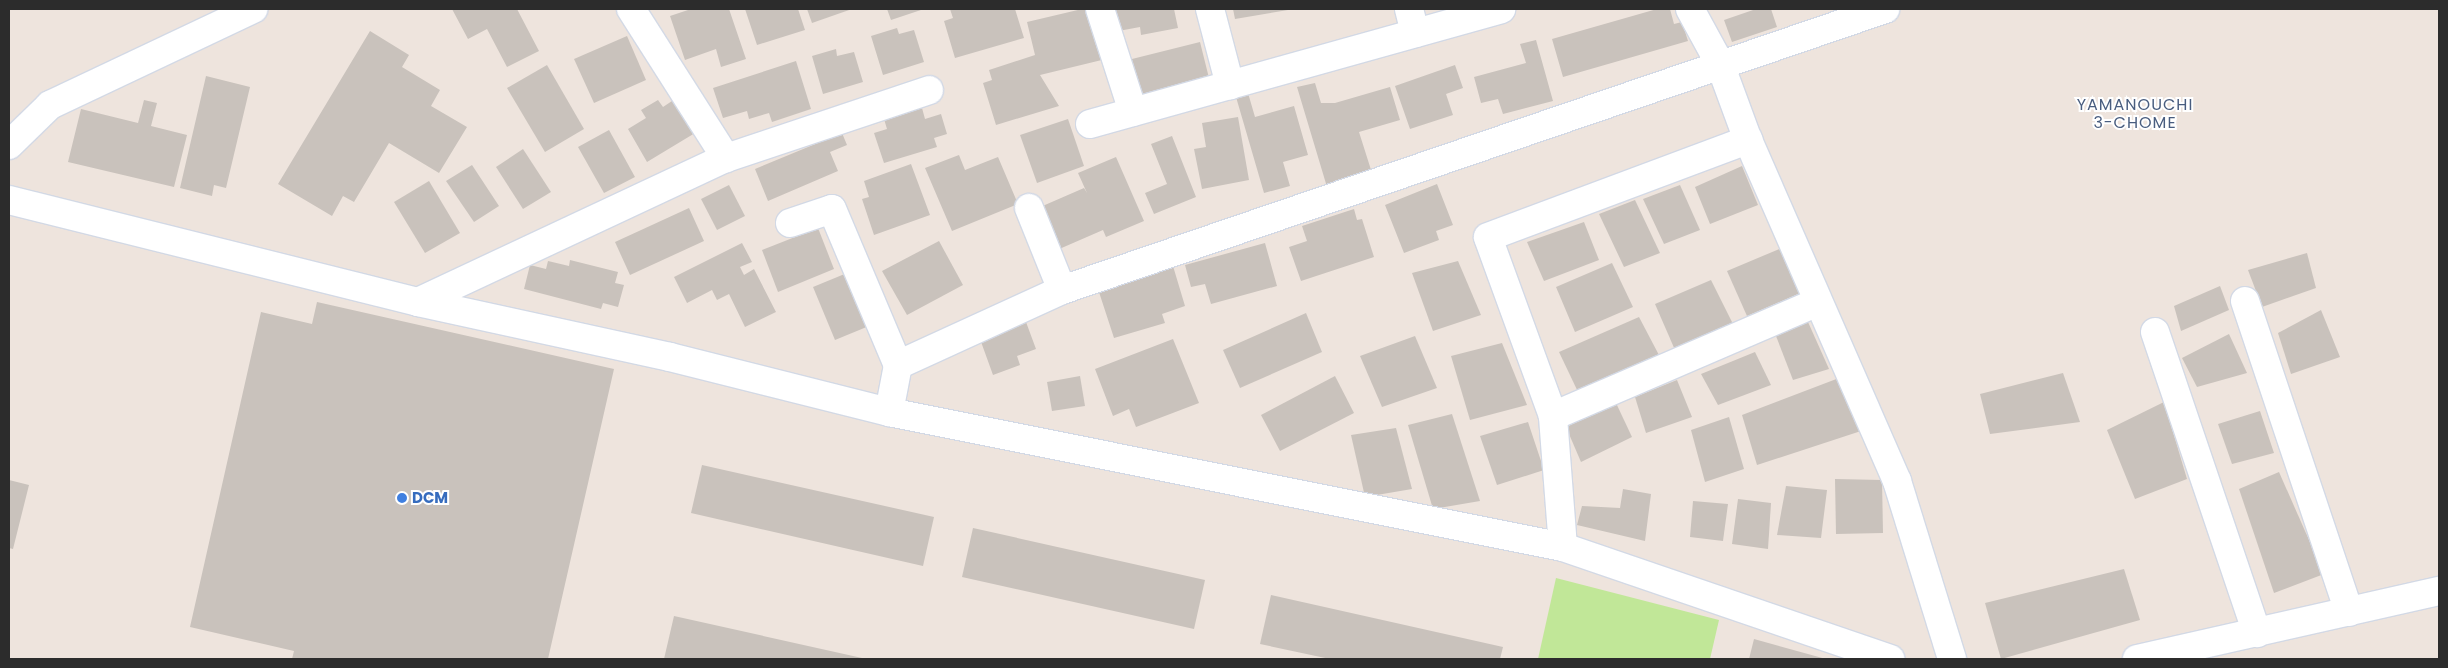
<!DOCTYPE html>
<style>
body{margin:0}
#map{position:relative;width:2448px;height:668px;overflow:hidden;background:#eee4dd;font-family:Poppins,sans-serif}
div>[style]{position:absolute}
.green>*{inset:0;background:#c1e798}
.building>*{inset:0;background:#c9c2bc}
.roads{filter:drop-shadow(1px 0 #d3d9e5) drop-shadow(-1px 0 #d3d9e5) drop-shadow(0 1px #d3d9e5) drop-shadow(0 -1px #d3d9e5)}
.minor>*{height:28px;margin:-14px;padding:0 14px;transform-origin:14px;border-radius:14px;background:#fff}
.dots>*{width:14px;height:14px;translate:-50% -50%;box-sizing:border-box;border:2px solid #fff;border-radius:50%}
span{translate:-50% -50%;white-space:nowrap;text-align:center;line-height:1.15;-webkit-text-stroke:4px #fff;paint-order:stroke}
.shop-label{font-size:15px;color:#366cbe;font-weight:700}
.left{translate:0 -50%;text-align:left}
.neighbourhood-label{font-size:16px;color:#495d7f;letter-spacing:1px}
.frame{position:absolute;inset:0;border:10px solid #2c2c2c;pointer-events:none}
</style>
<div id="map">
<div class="green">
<div style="clip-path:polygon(1556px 578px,1719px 620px,1710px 659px,1538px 659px)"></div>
</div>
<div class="building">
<div style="clip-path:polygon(452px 9px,517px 9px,539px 51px,507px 67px,487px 29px,468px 39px)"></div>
<div style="clip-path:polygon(691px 9px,729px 9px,746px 59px,721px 67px,716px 49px,685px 60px,670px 16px)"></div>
<div style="clip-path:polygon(745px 9px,798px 9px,805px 30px,757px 45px)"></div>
<div style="clip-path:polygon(807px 9px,852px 9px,812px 23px)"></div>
<div style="clip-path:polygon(887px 9px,924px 9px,891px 20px)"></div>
<div style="clip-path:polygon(950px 9px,1015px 9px,1024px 38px,955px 58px,944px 21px,953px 18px)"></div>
<div style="clip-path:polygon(1082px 9px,1089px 9px,1110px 58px,1040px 75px,1059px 106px,996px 125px,983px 83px,992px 80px,989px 70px,1035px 55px,1027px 22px)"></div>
<div style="clip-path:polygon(1108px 9px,1174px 9px,1178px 28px,1141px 35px,1140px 27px,1113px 32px)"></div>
<div style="clip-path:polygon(1233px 9px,1288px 9px,1288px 10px,1235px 19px)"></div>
<div style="clip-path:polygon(1657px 9px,1670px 9px,1674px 24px,1682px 22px,1688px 41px,1563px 77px,1552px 39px)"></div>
<div style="clip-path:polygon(1756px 9px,1771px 9px,1777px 27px,1732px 42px,1724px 20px)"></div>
<div style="clip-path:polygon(897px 28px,899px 34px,914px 30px,924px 62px,883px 75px,871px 36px)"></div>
<div style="clip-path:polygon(370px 31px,409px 55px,402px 67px,440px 90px,431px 106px,467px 127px,439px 173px,389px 143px,354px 202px,343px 196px,332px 216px,278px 184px)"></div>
<div style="clip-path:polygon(627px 36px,646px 80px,594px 103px,574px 59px)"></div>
<div style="clip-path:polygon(1536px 40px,1553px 101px,1503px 114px,1498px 99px,1481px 103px,1474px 77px,1526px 63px,1520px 44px)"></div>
<div style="clip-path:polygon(1200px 42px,1209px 78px,1132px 97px,1124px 61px)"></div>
<div style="clip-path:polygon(836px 49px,837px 56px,854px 52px,863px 82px,823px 94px,812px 56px)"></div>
<div style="clip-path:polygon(796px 61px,811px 109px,772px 122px,769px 113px,749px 119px,747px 111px,723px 118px,713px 88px)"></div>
<div style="clip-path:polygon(547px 65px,584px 129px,545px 152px,507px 88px)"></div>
<div style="clip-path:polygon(1455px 65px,1463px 88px,1446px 94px,1453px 115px,1410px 129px,1395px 86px)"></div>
<div style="clip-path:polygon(206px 76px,250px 87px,226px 188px,214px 185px,212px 196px,180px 188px)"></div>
<div style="clip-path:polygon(1315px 83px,1321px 103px,1335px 103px,1390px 87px,1400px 120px,1359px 132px,1372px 173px,1327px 187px,1297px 87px)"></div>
<div style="clip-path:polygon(1248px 93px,1255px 117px,1294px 106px,1308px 155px,1283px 162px,1290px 186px,1264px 193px,1236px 97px)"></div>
<div style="clip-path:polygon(675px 99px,695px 133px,647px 162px,628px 129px,646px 118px,641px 110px,658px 100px,663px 107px)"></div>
<div style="clip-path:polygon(144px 100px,157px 103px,151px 126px,187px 135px,174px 187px,68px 162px,81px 109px,138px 123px)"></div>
<div style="clip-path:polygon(922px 108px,925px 119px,941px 114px,947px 134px,934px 138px,937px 147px,884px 163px,874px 133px,887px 129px,884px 119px)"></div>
<div style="clip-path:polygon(1238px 117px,1249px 180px,1202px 189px,1194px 149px,1206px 147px,1202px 123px)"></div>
<div style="clip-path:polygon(1068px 119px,1084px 166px,1037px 183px,1020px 135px)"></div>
<div style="clip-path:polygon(609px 130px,635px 177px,604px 193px,578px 147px)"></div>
<div style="clip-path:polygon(842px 133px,847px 145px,830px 152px,838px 171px,768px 201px,755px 169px)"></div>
<div style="clip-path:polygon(1172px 136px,1196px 197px,1154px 214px,1145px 193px,1167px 184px,1151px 144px)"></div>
<div style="clip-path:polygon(523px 149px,551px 192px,523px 209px,496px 167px)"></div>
<div style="clip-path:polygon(959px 155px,965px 170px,998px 157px,1018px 204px,952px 231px,925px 168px)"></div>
<div style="clip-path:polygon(1116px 157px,1144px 221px,1106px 237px,1103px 230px,1057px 250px,1038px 208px,1084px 188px,1087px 193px,1078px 173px)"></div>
<div style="clip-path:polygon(911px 164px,930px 215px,874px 235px,862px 199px,869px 197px,864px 181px)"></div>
<div style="clip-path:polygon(472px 165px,499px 206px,474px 222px,446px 181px)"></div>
<div style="clip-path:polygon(1742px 166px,1758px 205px,1710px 224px,1695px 187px)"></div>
<div style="clip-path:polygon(429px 181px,460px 233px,425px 253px,394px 202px)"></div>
<div style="clip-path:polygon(1437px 184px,1453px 225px,1436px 231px,1439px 240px,1404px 253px,1385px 205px)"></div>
<div style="clip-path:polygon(729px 185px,745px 216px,717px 230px,701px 199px)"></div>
<div style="clip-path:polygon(1680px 185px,1700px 230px,1664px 244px,1643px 199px)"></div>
<div style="clip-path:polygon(1635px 200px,1660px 253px,1624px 267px,1599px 214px)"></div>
<div style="clip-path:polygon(689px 208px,704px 241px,630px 275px,615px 242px)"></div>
<div style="clip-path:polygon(1354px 209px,1357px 220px,1362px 219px,1374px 257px,1301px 281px,1289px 247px,1307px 241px,1302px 226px)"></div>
<div style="clip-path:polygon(1584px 222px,1599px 260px,1544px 281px,1527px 242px)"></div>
<div style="clip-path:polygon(818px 228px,834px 269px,778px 292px,762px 250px)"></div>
<div style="clip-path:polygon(939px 241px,963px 285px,907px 315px,882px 271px)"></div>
<div style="clip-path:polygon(742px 243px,752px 262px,740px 267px,744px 275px,754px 269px,776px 312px,745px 327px,729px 294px,717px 300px,712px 290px,687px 303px,674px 277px)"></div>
<div style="clip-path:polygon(1265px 243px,1277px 286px,1211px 304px,1205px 284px,1191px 287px,1185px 265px)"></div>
<div style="clip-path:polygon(1784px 247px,1805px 291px,1747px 316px,1727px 271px)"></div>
<div style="clip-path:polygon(2307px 253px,2316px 288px,2262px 307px,2248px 270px)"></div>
<div style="clip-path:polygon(570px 260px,618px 272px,615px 283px,624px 285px,618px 307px,603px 303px,601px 309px,524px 289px,530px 265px,546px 269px,548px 261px,569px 266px)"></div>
<div style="clip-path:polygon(1458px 261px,1481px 315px,1433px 331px,1412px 273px)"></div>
<div style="clip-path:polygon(1612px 263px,1633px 307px,1575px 332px,1556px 287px)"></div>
<div style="clip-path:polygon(1173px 266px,1185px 306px,1162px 314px,1165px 323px,1114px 338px,1098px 289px)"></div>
<div style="clip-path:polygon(847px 273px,869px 326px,835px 340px,813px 287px)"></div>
<div style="clip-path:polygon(1711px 280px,1733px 324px,1675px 350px,1655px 304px)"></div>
<div style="clip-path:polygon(2220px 286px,2229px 310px,2181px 331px,2174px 306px)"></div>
<div style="clip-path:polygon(317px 302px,614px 369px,548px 659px,292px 659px,294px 651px,190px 627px,261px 312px,312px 324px)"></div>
<div style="clip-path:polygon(2321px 310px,2340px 357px,2291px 374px,2278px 333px)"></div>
<div style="clip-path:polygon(1306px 313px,1322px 352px,1240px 388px,1223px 350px)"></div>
<div style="clip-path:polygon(1639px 317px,1660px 357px,1579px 394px,1559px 352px)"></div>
<div style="clip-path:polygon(1026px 322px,1036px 349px,1017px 356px,1020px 365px,993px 375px,980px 339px)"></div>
<div style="clip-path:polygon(1808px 322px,1829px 369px,1793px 380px,1776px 336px)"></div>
<div style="clip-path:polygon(2229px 334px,2247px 373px,2197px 387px,2182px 358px)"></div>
<div style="clip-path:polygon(1415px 336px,1437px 388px,1382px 407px,1360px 356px)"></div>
<div style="clip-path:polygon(1173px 339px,1199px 403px,1136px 427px,1129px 409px,1113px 416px,1095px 369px)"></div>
<div style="clip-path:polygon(1502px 343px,1527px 405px,1470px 420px,1451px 356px)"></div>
<div style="clip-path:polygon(1755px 352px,1771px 385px,1718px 405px,1701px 374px)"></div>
<div style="clip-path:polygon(2063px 373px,2080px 422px,1990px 434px,1980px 394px)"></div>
<div style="clip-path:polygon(1080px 376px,1085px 406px,1052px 411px,1047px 382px)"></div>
<div style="clip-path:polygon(1335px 376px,1354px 413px,1280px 451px,1261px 415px)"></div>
<div style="clip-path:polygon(1839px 378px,1861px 431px,1757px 465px,1742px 415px)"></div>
<div style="clip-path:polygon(1677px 380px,1692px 417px,1646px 433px,1635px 397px)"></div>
<div style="clip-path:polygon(2164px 402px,2187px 479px,2135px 499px,2107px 430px)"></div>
<div style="clip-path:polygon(1616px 403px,1632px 437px,1581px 462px,1566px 427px)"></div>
<div style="clip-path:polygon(2260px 411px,2274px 453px,2232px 464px,2218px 424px)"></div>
<div style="clip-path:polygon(1452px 414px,1480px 501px,1433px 509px,1408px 425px)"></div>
<div style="clip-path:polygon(1729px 417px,1744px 469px,1705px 482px,1691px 430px)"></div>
<div style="clip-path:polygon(1528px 422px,1544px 470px,1497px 485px,1480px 436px)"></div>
<div style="clip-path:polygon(1396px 428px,1412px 489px,1365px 497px,1351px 435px)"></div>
<div style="clip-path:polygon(702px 465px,934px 517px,923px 566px,691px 513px)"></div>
<div style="clip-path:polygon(2279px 472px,2324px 574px,2274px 593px,2239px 489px)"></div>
<div style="clip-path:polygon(1835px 479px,1882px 480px,1883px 533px,1836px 534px)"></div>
<div style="clip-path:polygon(9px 480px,29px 485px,13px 549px,9px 548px)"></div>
<div style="clip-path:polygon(1786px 486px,1827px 490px,1821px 538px,1777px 535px)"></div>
<div style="clip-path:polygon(1623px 489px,1651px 494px,1645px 541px,1577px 525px,1582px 506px,1620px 508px)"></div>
<div style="clip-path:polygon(1738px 499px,1771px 503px,1768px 549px,1732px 544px)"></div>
<div style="clip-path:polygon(1693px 501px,1728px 504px,1723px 541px,1690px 537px)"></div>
<div style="clip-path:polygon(973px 528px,1205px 580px,1194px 629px,962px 577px)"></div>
<div style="clip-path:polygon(2124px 569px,2140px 620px,2001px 659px,1985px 603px)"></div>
<div style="clip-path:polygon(1271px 595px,1503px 647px,1500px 659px,1330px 659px,1260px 644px)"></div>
<div style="clip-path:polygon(674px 616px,862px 658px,862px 659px,664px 659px)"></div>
<div style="clip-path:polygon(1754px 639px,1826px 659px,1749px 659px)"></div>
</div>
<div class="roads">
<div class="minor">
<div style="left:631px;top:9px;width:177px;rotate:57.5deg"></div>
<div style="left:1100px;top:9px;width:108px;rotate:72.2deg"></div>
<div style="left:1210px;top:9px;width:79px;rotate:75.3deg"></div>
<div style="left:1409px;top:9px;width:25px;rotate:76deg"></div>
<div style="left:1690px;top:9px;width:63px;rotate:61.4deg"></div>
<div style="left:1720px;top:64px;width:81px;rotate:69.8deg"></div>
<div style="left:1748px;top:140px;width:372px;rotate:66.4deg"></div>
<div style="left:1897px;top:481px;width:186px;rotate:72.8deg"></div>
<div style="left:1090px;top:124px;width:427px;rotate:-15.6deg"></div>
<div style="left:9px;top:145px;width:57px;rotate:-44.3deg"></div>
<div style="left:50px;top:105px;width:225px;rotate:-25.3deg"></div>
<div style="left:9px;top:200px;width:422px;rotate:14deg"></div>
<div style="left:418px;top:302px;width:258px;rotate:12.3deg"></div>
<div style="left:670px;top:357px;width:226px;rotate:14.1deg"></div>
<div style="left:889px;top:412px;width:687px;rotate:11.33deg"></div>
<div style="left:1563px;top:547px;width:346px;rotate:18.9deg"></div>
<div style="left:1029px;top:208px;width:88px;rotate:68.1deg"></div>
<div style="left:790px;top:223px;width:44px;rotate:-18.4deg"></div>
<div style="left:832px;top:209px;width:169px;rotate:67.1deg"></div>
<div style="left:898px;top:365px;width:48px;rotate:100.8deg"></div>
<div style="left:2245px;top:301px;width:328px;rotate:71.5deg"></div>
<div style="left:418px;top:302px;width:340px;rotate:-25.1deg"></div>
<div style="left:726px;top:158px;width:214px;rotate:-18.5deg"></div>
<div style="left:2155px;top:332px;width:318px;rotate:71.3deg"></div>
<div style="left:898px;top:365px;width:180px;rotate:-24.6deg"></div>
<div style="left:1062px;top:290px;width:870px;rotate:-18.85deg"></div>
<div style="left:1553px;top:416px;width:288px;rotate:-23.3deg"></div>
<div style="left:1563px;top:547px;width:131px;rotate:-94.4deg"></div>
<div style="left:1553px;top:416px;width:190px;rotate:-110deg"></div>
<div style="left:1488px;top:237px;width:278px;rotate:-20.5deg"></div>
<div style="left:2137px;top:659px;width:310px;rotate:-12.7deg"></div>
</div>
</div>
<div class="dots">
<div style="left:402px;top:498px;background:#3f7fe0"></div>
</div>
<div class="shop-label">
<span class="left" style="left:412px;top:498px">DCM</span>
</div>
<div class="neighbourhood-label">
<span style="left:2135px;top:114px">YAMANOUCHI<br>3-CHOME</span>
</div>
<div class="frame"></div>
</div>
